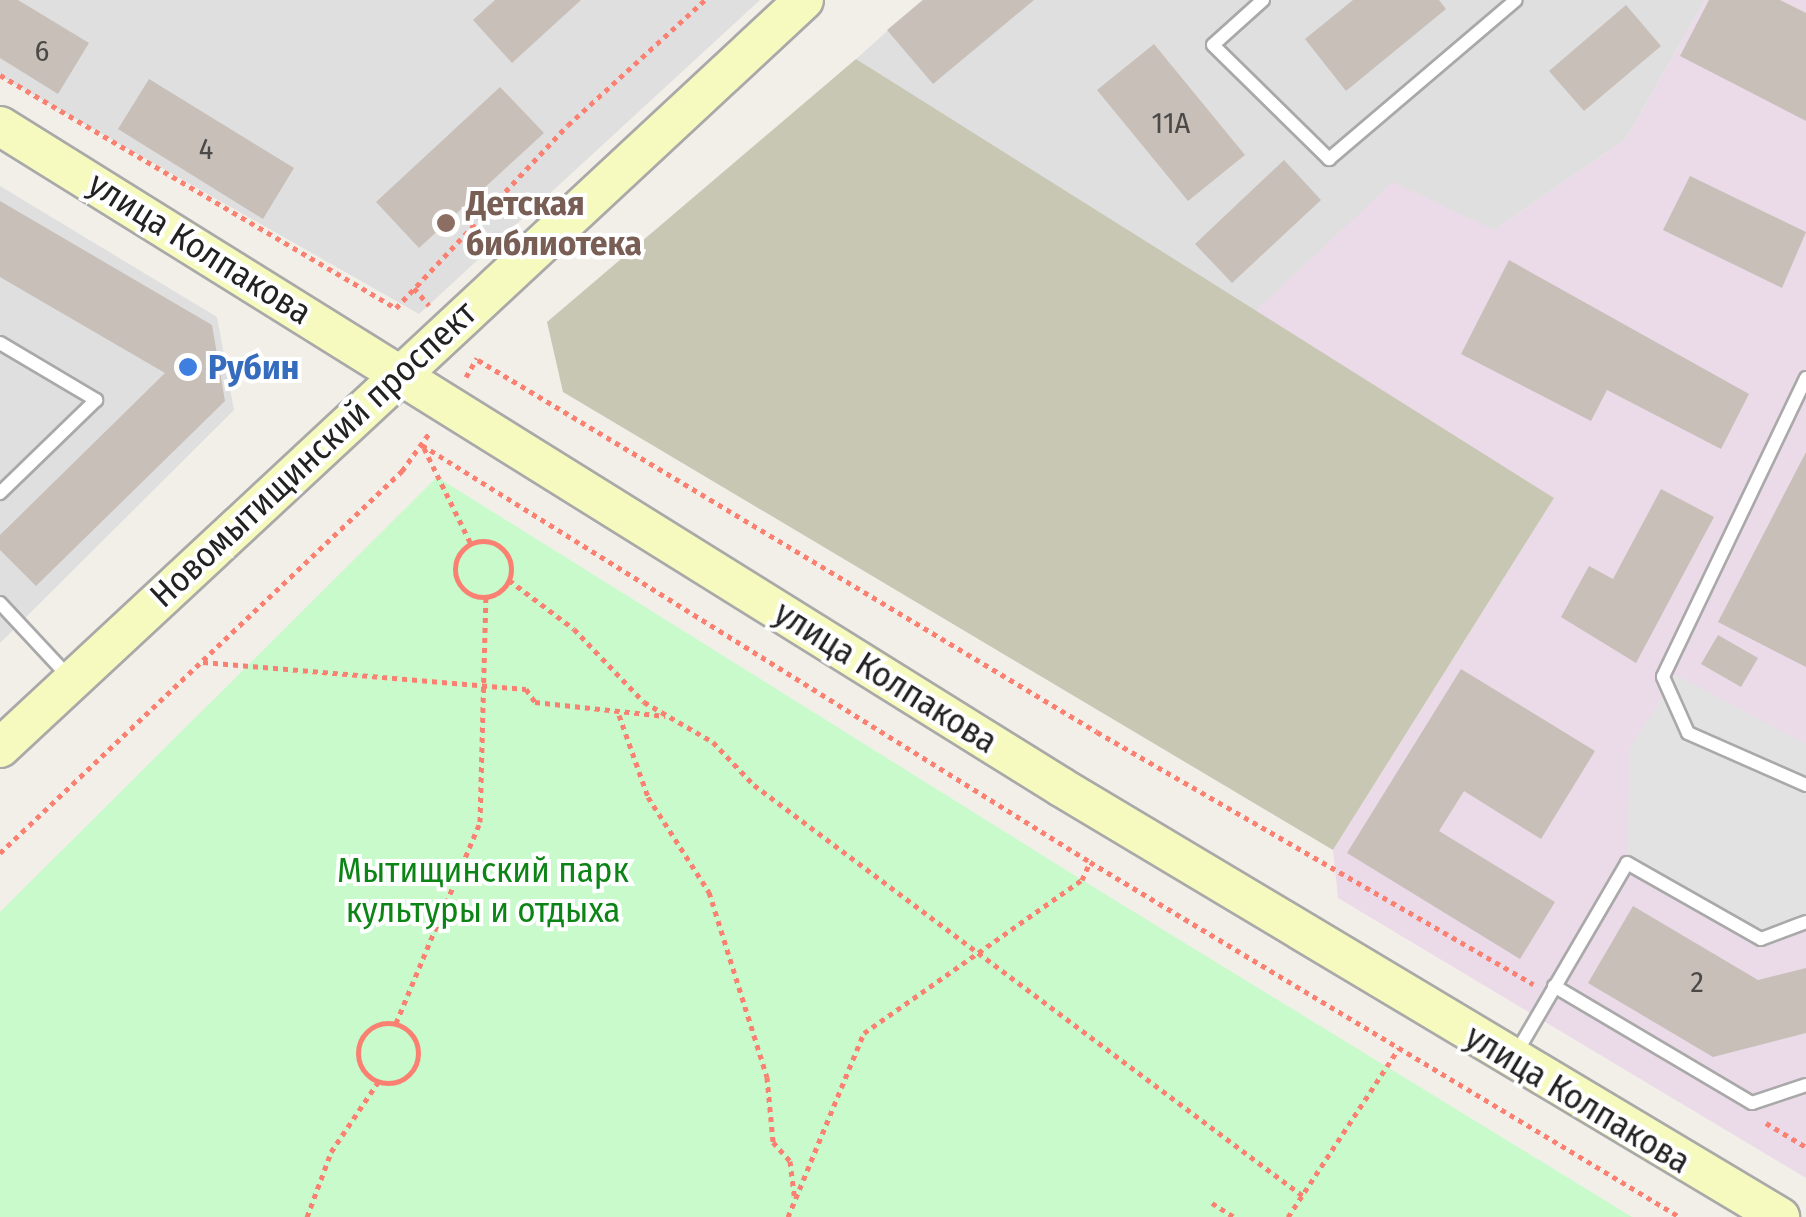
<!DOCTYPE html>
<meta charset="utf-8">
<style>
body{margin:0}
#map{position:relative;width:1806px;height:1217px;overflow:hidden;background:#f2efe9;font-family:"Fira Sans Condensed",sans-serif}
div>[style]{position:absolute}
.residential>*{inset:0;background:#e0dfdf}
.industrial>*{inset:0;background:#ebdbe8}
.construction>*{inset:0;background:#c7c7b4}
.park>*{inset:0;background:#c8facc}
.parking>*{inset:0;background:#e2e2e2}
.building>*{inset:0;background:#c7bfb8}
.path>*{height:5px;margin-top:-2.5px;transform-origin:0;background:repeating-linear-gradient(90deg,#fa8072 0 5px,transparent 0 10px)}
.path>.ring{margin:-2.5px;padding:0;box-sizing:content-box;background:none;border:5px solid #fa8072;border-radius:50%}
.roads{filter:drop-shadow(2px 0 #a9a9a9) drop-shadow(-2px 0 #a9a9a9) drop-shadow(0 2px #a9a9a9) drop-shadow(0 -2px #a9a9a9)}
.lane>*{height:12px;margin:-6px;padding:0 6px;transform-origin:6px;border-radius:6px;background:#fff}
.secondary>*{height:38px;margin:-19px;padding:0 19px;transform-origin:19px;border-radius:19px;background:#f7fabf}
.dots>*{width:28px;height:28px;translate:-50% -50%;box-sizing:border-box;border:5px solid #fff;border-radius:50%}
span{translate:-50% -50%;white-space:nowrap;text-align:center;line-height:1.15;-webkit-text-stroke:8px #fff;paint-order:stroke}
.number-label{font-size:30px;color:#4b4948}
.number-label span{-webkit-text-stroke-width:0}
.education-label{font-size:35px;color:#785e54;font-weight:700}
.left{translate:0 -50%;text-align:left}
.street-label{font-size:35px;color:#222}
.shop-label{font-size:35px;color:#366cbe;font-weight:700}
.park-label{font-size:35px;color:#0c8416}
</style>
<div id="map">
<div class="residential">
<div style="clip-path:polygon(0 0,760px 0,419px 314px,0 76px)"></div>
<div style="clip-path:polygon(922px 0,1705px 0,1626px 139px,1494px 230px,1251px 315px,856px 59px)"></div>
<div style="clip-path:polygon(0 186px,217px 317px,234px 410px,0 643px)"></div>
</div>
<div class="industrial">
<div style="clip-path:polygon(1705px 0,1806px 0,1806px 1178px,1338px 898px,1333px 850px,1554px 498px,1251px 315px,1393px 182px,1494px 230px,1626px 139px)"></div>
</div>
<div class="construction">
<div style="clip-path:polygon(856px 59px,1554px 498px,1333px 850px,563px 392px,547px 322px)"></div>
</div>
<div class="park">
<div style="clip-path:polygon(437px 477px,1082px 880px,1632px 1217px,0 1217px,0 912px)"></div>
</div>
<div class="parking">
<div style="clip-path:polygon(1676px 675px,1806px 744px,1806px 922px,1761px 939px,1627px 863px,1630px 748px)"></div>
</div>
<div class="building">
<div style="clip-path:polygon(0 0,18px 0,89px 43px,58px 94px,0 58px)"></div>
<div style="clip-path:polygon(495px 0,581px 0,512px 63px,473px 20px)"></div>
<div style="clip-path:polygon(923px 0,1034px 0,933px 84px,887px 30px)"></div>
<div style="clip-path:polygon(1353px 0,1439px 0,1446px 9px,1346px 91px,1305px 39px)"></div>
<div style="clip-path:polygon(1709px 0,1780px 0,1806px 13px,1806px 121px,1680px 56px)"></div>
<div style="clip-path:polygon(1626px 5px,1661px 46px,1584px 111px,1549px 71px)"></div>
<div style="clip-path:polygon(1154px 44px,1245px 155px,1188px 201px,1097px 90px)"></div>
<div style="clip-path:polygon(149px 79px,294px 168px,263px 219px,118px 129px)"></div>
<div style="clip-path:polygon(500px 87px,544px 133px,419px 248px,376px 202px)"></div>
<div style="clip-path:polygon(1284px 160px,1321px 200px,1232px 283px,1195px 244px)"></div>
<div style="clip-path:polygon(1690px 176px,1806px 232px,1782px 288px,1663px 230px)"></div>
<div style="clip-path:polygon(0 201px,212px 325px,225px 401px,36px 586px,0 550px,0 535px,165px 373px,0 277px)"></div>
<div style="clip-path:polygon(1509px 260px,1749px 394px,1721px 449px,1607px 390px,1591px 421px,1461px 354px)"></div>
<div style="clip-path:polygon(1806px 452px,1806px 667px,1718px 622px)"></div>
<div style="clip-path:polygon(1661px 489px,1714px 517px,1636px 663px,1561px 617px,1589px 566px,1613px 579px)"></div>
<div style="clip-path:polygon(1718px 635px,1758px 658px,1741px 687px,1701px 664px)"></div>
<div style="clip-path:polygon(1461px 669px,1595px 751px,1541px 839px,1464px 791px,1439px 831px,1555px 902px,1520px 959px,1347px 853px)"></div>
<div style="clip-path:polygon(1633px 906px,1758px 980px,1806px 968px,1806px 1033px,1713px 1057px,1588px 983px)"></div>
</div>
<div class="path">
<div style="left:0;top:75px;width:459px;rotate:30.5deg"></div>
<div style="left:396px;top:308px;width:251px;rotate:-46.8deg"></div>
<div style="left:568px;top:125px;width:185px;rotate:-42.4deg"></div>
<div style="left:414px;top:288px;width:23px;rotate:49deg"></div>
<div style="left:478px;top:360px;width:722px;rotate:31deg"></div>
<div style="left:1097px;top:732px;width:504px;rotate:30.03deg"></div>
<div style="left:466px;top:377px;width:22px;rotate:-60deg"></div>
<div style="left:422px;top:445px;width:787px;rotate:31.97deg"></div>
<div style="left:1090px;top:862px;width:689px;rotate:31.04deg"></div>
<div style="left:424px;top:448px;width:107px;rotate:63.9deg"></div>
<div class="ring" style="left:455px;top:541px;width:51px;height:51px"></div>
<div style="left:509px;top:580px;width:81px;rotate:37deg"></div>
<div style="left:574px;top:629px;width:101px;rotate:46.2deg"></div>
<div style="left:644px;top:702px;width:80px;rotate:30.1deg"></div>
<div style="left:713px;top:742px;width:59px;rotate:46.4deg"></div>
<div style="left:754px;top:785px;width:686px;rotate:36.82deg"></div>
<div style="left:203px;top:662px;width:324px;rotate:4.8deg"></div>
<div style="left:526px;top:689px;width:16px;rotate:55deg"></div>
<div style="left:535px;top:702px;width:131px;rotate:6.1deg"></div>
<div style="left:619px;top:715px;width:87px;rotate:70.5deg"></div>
<div style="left:648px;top:797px;width:113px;rotate:57.3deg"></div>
<div style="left:709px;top:892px;width:194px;rotate:72.6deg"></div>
<div style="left:767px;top:1077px;width:65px;rotate:84.7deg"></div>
<div style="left:773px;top:1142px;width:25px;rotate:48deg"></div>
<div style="left:790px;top:1161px;width:39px;rotate:83deg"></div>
<div style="left:0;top:853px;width:555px;rotate:-43.54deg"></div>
<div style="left:402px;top:471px;width:48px;rotate:-54.3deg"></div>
<div class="ring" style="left:358px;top:1023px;width:55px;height:55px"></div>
<div style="left:396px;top:1023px;width:218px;rotate:-67.3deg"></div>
<div style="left:480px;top:822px;width:225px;rotate:-88.5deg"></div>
<div style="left:1766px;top:1123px;width:47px;rotate:31deg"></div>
<div style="left:1212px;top:1203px;width:26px;rotate:32deg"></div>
<div style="left:307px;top:1217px;width:69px;rotate:-69.7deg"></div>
<div style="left:331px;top:1152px;width:84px;rotate:-56.1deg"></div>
<div style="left:788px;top:1217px;width:199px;rotate:-67.6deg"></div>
<div style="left:864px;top:1033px;width:266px;rotate:-35.1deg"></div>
<div style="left:1082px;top:880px;width:20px;rotate:-66deg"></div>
<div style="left:1288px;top:1217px;width:202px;rotate:-56.7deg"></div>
</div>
<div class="roads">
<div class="lane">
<div style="left:1263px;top:0;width:67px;rotate:138deg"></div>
<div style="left:1213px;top:45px;width:163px;rotate:44.5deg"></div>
<div style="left:1329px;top:159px;width:245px;rotate:-40.4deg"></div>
<div style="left:0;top:343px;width:112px;rotate:30.7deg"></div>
<div style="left:96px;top:400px;width:134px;rotate:135.9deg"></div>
<div style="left:1806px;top:378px;width:331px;rotate:115.6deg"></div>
<div style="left:1663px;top:677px;width:61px;rotate:65.9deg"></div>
<div style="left:1688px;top:733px;width:129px;rotate:23.8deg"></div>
<div style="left:0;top:603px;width:103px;rotate:47deg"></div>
<div style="left:1554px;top:986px;width:230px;rotate:30.6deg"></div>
<div style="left:1752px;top:1103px;width:57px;rotate:-18.4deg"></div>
<div style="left:1515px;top:1055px;width:222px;rotate:-59.7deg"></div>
<div style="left:1627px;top:863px;width:154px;rotate:29.6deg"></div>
<div style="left:1761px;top:939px;width:48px;rotate:-20.7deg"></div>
</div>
<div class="secondary">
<div style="left:0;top:126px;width:1250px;rotate:31.92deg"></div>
<div style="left:1061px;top:787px;width:838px;rotate:30.88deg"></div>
<div style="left:0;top:748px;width:1098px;rotate:-42.93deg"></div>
</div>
</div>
<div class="dots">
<div style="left:446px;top:223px;background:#8d6e63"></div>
<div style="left:188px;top:367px;background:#3f7fe0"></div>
</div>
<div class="number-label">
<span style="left:42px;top:51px">6</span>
<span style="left:1171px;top:123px">11А</span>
<span style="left:206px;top:149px">4</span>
<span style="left:1697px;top:982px">2</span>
</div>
<div class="education-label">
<span class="left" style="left:466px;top:223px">Детская<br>библиотека</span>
</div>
<div class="street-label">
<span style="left:200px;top:248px;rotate:32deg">улица Колпакова</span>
<span style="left:313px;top:454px;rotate:-43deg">Новомытищинский проспект</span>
<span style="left:886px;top:677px;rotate:32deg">улица Колпакова</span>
<span style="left:1578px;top:1099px;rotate:31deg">улица Колпакова</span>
</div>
<div class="shop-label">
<span class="left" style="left:208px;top:367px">Рубин</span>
</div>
<div class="park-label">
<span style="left:483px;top:890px">Мытищинский парк<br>культуры и отдыха</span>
</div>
</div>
